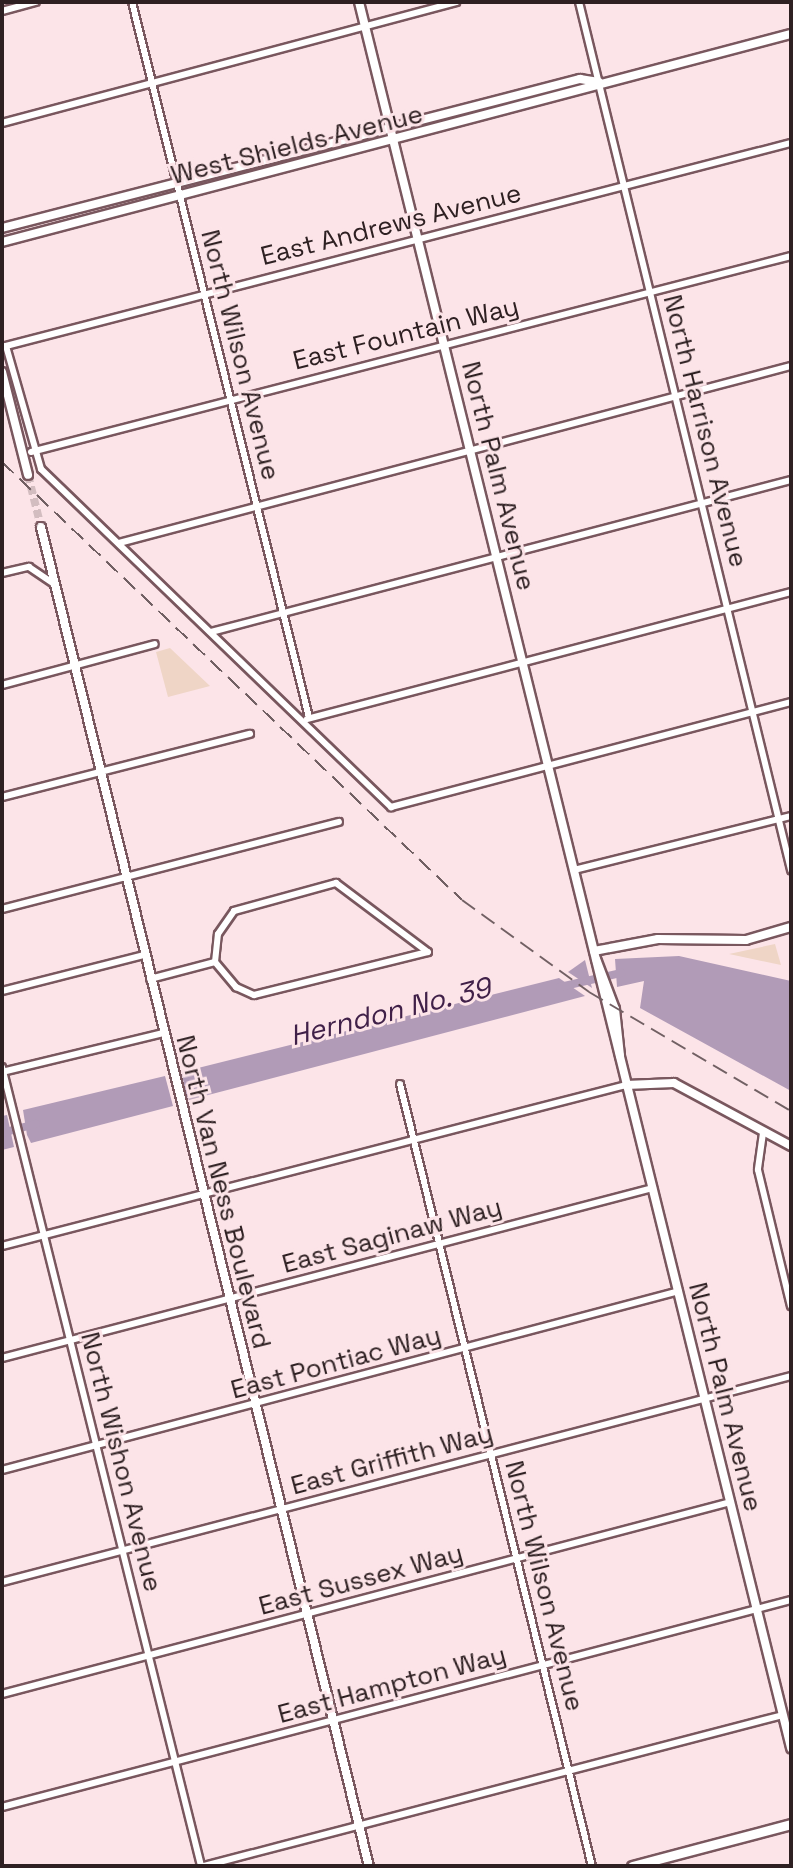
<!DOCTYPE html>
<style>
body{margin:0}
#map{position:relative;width:793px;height:1868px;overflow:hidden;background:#fce4e8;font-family:"Space Grotesk",sans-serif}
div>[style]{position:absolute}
.green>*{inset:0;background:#efd5c6}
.water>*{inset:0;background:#b19bb7}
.canal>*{height:8px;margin:-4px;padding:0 4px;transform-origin:4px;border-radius:4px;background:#b19bb7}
.secondary-tunnel>*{height:8px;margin-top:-4px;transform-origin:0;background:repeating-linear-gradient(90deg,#d3bdc0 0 8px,transparent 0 12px)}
.roads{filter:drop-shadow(2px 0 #79575e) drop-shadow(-2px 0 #79575e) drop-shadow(0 2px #79575e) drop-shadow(0 -2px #79575e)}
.street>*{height:6px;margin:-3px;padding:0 3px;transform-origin:3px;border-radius:3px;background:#fff}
.secondary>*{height:8px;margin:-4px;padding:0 4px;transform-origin:4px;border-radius:4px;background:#fff}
.primary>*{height:9px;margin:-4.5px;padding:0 4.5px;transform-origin:4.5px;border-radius:4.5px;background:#fff}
.rail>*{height:2px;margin-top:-1px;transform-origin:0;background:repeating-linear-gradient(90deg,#716063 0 16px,transparent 0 24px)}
span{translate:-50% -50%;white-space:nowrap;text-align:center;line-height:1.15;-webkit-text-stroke:6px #fce4e8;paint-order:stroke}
.street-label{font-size:26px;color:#2e2022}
.water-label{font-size:28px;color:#402048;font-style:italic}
.frame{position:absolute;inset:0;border:4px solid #2e2022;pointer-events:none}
</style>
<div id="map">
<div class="green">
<div style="clip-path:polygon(170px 648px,210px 686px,168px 697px,156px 652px)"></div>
<div style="clip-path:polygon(775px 944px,781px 965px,729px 954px)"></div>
</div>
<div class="water">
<div style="clip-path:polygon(679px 956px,791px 981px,791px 1091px,640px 1008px,644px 981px,617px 987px,615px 959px)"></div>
<div style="clip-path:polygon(585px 960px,592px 988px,568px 972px)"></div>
<div style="clip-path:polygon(559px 978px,585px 996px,189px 1100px,185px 1093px,182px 1072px)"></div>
<div style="clip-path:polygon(165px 1076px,173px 1106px,31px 1143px,27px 1135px,23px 1110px)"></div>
<div style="clip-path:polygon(7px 1115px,14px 1147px,2px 1150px,2px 1116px)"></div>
</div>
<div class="canal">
<div style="left:560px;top:987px;width:63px;rotate:-12.9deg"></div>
<div style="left:2px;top:1133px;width:35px;rotate:-15deg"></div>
</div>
<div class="secondary-tunnel">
<div style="left:28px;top:475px;width:54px;rotate:76deg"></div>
</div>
<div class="roads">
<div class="street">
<div style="left:132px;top:2px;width:737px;rotate:76.1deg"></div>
<div style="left:579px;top:2px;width:894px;rotate:76.27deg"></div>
<div style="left:2px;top:11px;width:35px;rotate:-15deg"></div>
<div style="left:2px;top:123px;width:470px;rotate:-14.9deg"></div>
<div style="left:6px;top:346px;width:128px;rotate:74.1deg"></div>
<div style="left:41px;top:469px;width:487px;rotate:44deg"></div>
<div style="left:391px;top:807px;width:414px;rotate:-14.7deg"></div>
<div style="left:2px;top:347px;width:815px;rotate:-14.5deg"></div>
<div style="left:31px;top:452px;width:785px;rotate:-14.46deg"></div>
<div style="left:119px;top:543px;width:695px;rotate:-14.76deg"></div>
<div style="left:2px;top:573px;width:28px;rotate:-13deg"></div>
<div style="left:29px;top:567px;width:29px;rotate:34deg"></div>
<div style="left:211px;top:632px;width:600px;rotate:-14.69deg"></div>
<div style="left:2px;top:685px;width:158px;rotate:-15deg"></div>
<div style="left:307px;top:719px;width:500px;rotate:-14.7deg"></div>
<div style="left:2px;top:797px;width:256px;rotate:-14.3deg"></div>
<div style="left:574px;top:870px;width:224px;rotate:-14deg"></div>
<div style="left:2px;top:909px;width:348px;rotate:-14.5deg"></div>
<div style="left:215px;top:962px;width:28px;rotate:-84deg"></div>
<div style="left:218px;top:934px;width:28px;rotate:-55deg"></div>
<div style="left:234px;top:911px;width:106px;rotate:-15.4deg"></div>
<div style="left:336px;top:883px;width:115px;rotate:36.9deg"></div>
<div style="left:215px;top:962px;width:33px;rotate:50deg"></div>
<div style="left:236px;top:987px;width:20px;rotate:24deg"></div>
<div style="left:254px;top:995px;width:179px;rotate:-13.9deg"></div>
<div style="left:150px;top:979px;width:67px;rotate:-14.7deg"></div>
<div style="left:2px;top:991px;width:146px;rotate:-14.2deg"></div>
<div style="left:2px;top:1067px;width:823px;rotate:76.01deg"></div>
<div style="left:2px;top:1072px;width:166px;rotate:-13.6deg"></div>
<div style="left:400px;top:1084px;width:805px;rotate:76.21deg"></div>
<div style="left:763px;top:1133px;width:37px;rotate:98deg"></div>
<div style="left:758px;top:1170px;width:140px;rotate:76.4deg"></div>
<div style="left:2px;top:1246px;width:644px;rotate:-14.47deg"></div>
<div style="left:2px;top:1358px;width:673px;rotate:-14.64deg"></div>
<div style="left:2px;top:1470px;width:700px;rotate:-14.81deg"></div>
<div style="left:2px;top:1582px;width:815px;rotate:-14.63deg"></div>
<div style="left:2px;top:1694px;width:753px;rotate:-14.77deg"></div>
<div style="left:2px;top:1807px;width:816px;rotate:-14.7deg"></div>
<div style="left:204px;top:1866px;width:598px;rotate:-14.62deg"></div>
</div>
<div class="secondary">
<div style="left:359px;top:2px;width:1799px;rotate:76.1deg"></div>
<div style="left:2px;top:228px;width:597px;rotate:-14.46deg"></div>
<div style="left:580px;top:79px;width:19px;rotate:9deg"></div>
<div style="left:2px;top:242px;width:816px;rotate:-14.77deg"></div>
<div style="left:2px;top:372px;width:106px;rotate:75.8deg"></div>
<div style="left:41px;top:527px;width:1379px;rotate:76.24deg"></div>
<div style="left:594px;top:951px;width:65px;rotate:-10.6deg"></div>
<div style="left:658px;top:939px;width:88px;rotate:0.7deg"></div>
<div style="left:746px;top:940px;width:47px;rotate:-16.1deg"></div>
<div style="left:596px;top:959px;width:53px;rotate:69.2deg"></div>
<div style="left:615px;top:1009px;width:47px;rotate:83.9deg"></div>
<div style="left:626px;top:1085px;width:48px;rotate:-2.4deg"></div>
<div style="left:674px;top:1083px;width:133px;rotate:28.3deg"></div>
</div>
<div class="primary">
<div style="left:632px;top:1866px;width:164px;rotate:-14.8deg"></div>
</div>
</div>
<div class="rail">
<div style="left:2px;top:462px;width:635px;rotate:43.6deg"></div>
<div style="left:462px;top:900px;width:157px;rotate:35.9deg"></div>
<div style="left:589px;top:992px;width:234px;rotate:30.5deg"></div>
</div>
<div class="street-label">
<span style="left:297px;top:145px;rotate:-14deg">West Shields Avenue</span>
<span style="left:391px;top:225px;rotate:-14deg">East Andrews Avenue</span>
<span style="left:406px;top:334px;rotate:-14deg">East Fountain Way</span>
<span style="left:240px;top:355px;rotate:76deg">North Wilson Avenue</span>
<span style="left:705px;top:431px;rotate:76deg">North Harrison Avenue</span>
<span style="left:498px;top:476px;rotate:76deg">North Palm Avenue</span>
<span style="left:223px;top:1192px;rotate:76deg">North Van Ness Boulevard</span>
<span style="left:392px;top:1236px;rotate:-15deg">East Saginaw Way</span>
<span style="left:336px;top:1363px;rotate:-15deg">East Pontiac Way</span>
<span style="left:725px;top:1397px;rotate:76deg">North Palm Avenue</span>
<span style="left:392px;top:1460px;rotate:-15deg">East Griffith Way</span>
<span style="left:121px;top:1462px;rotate:76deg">North Wishon Avenue</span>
<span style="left:361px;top:1580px;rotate:-15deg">East Sussex Way</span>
<span style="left:544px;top:1586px;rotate:76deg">North Wilson Avenue</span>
<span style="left:392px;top:1685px;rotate:-15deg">East Hampton Way</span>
</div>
<div class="water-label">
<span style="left:390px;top:1011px;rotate:-14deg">Herndon No. 39</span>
</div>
<div class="frame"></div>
</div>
